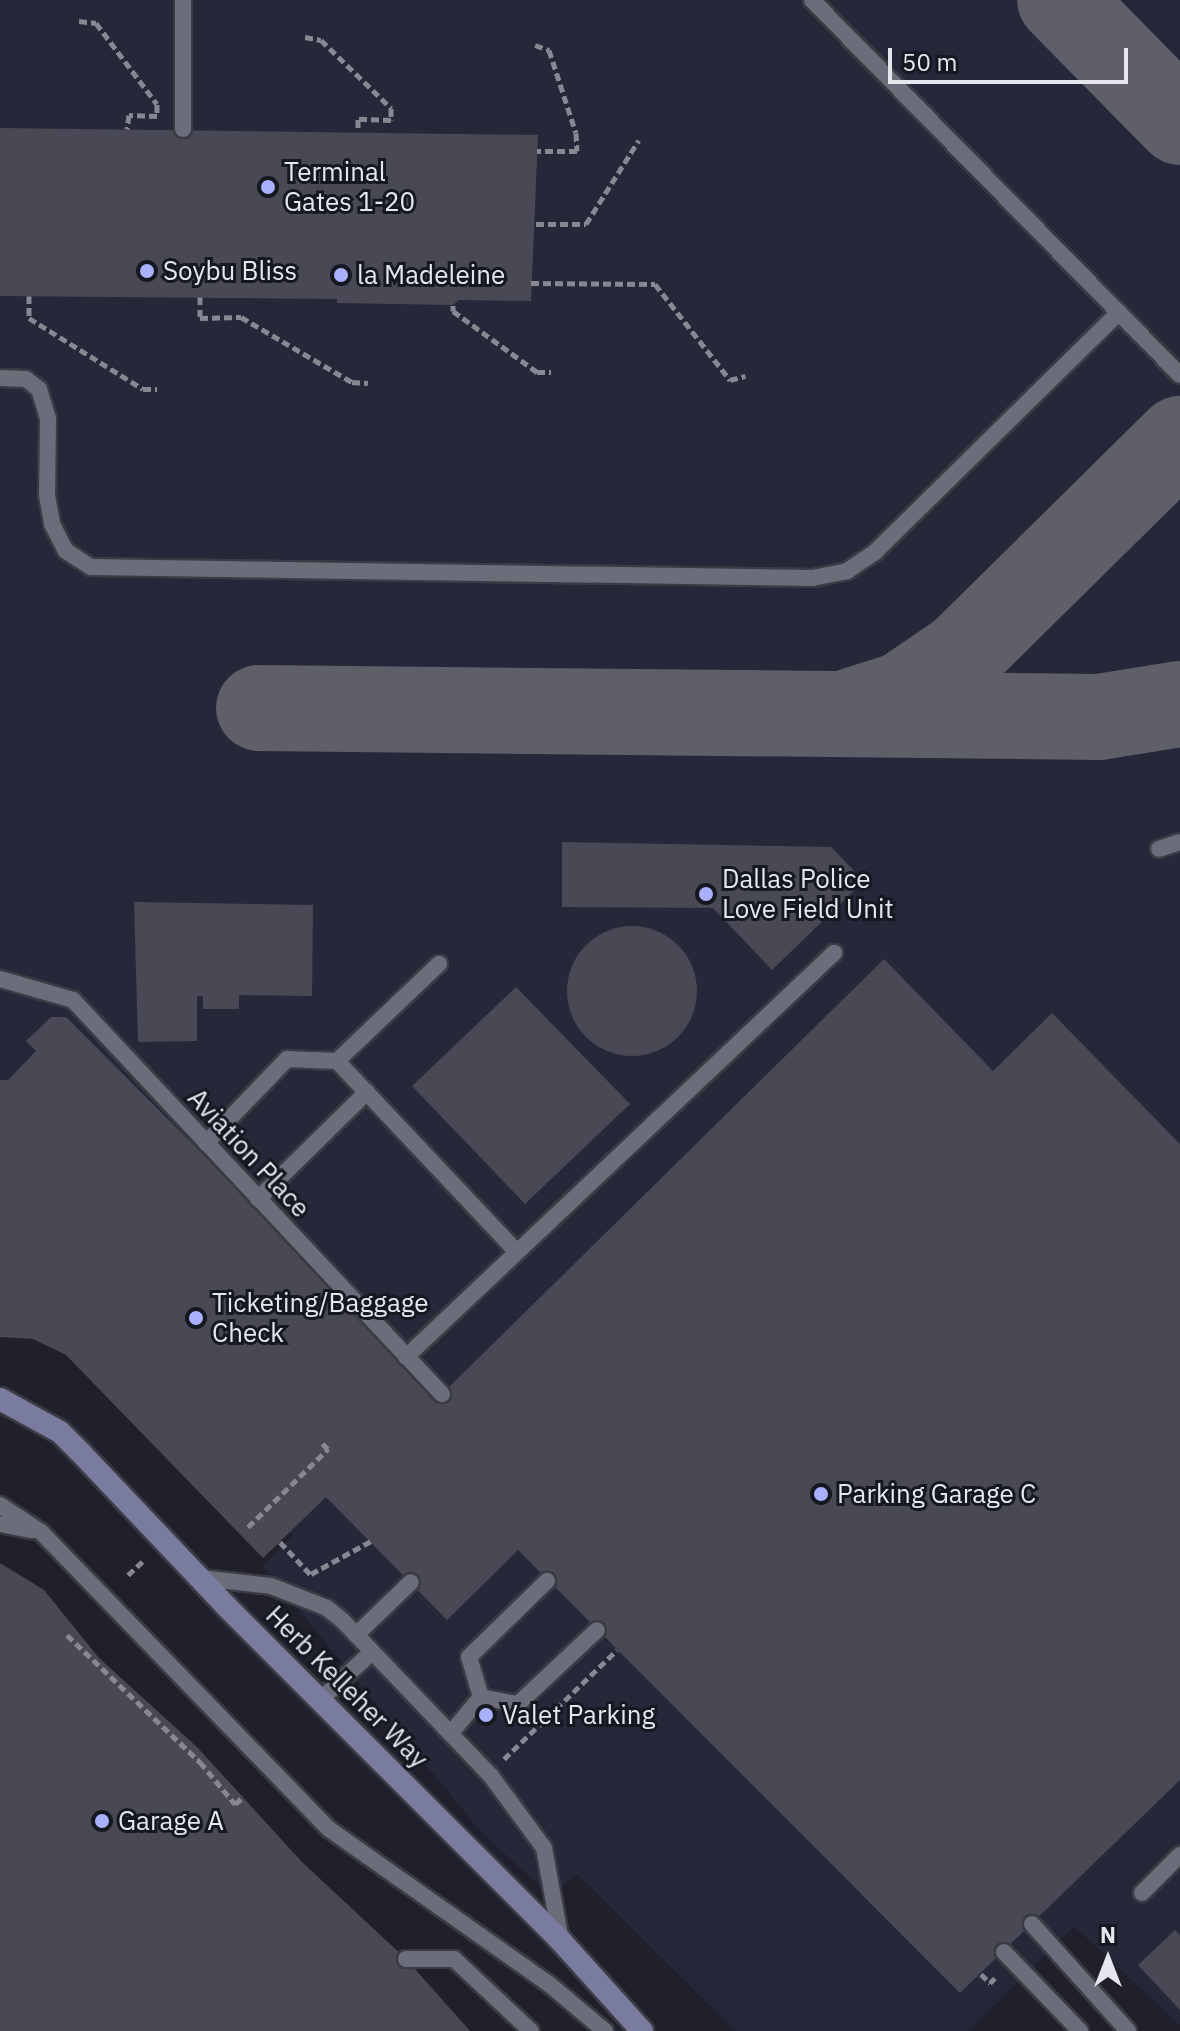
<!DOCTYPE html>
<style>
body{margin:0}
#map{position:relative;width:1180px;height:2031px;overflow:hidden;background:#1f202b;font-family:"IBM Plex Sans",sans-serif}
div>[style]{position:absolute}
.built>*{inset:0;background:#262839}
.taxiway>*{height:86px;margin:-43px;padding:0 43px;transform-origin:43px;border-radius:43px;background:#5e5f69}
.building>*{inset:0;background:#484955}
.round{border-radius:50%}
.path>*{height:5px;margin-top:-2.5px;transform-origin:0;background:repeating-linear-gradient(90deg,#878891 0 8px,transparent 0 12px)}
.roads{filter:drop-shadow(2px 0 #3a3b43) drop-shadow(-2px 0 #3a3b43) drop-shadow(0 2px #3a3b43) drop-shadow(0 -2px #3a3b43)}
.service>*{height:16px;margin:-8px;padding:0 8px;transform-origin:8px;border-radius:8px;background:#6c6d7b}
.secondary>*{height:22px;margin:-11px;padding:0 11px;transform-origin:11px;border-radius:11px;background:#797b9f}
.dots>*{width:22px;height:22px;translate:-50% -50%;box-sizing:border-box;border:4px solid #151721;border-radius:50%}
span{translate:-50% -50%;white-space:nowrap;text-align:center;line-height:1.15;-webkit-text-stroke:6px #151721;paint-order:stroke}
.poi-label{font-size:26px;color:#e6e7ee}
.left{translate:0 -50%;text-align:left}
.street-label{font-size:26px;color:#e6e7ee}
.north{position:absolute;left:1068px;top:1919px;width:80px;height:80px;-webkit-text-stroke:6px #151721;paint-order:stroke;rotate:0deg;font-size:22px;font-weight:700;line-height:32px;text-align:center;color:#e6e7ee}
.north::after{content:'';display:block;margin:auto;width:28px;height:36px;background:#e6e7ee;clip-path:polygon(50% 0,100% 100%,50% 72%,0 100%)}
.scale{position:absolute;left:888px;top:48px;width:240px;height:36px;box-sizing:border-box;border:4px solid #e6e7ee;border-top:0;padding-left:10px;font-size:24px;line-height:28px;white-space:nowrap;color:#e6e7ee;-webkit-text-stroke:6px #151721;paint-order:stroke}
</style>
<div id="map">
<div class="built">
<div style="clip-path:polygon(0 0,1180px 0,1180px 2025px,1074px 1926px,968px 2031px,736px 2031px,577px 1874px,551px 1896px,482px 1833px,263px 1566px,293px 1536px,258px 1501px,87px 1351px,0 1310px)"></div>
</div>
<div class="taxiway">
<div style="left:1060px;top:0;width:171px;rotate:45.5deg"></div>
<div style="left:259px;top:708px;width:840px;rotate:0.61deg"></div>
<div style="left:1099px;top:717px;width:82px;rotate:-9.1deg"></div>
<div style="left:855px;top:710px;width:49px;rotate:-17.7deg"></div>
<div style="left:902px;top:695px;width:71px;rotate:-34.1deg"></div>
<div style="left:961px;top:655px;width:308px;rotate:-44.6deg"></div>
</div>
<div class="building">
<div style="clip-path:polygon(0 128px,538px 135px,531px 301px,459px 300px,453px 305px,337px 303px,337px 299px,0 296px)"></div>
<div style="clip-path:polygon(562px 842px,831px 847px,864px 881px,772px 970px,713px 908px,562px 907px)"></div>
<div style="clip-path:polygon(134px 902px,313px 905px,312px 996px,239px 995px,239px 1009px,203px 1009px,203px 996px,197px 996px,197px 1041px,138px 1042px)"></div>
<div class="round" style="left:567px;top:926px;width:130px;height:130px"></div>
<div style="clip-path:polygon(884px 959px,993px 1071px,1052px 1013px,1180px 1144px,1180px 1780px,960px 1993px,518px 1550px,447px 1620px,326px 1497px,263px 1558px,66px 1355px,33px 1339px,0 1337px,0 1080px,8px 1080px,36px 1051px,26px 1041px,51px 1017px,66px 1017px,442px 1394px)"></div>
<div style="clip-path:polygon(516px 987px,630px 1104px,525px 1204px,412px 1086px)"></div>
<div style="clip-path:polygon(0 1563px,44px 1590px,99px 1658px,197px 1747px,302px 1862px,406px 1959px,470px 2031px,0 2031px)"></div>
<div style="clip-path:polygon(1175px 1930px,1180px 1935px,1180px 2010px,1138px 1965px)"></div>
</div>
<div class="path">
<div style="left:79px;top:21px;width:17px;rotate:7deg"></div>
<div style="left:96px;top:23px;width:101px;rotate:53deg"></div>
<div style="left:157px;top:104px;width:12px;rotate:90deg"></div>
<div style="left:157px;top:116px;width:28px;rotate:-178deg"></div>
<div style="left:129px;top:115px;width:14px;rotate:98deg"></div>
<div style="left:305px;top:37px;width:16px;rotate:11deg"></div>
<div style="left:321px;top:40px;width:98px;rotate:44.2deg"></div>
<div style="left:391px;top:108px;width:12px;rotate:90deg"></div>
<div style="left:391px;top:120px;width:33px;rotate:-178deg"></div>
<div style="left:358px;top:119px;width:12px;rotate:90deg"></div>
<div style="left:535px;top:45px;width:15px;rotate:20deg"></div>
<div style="left:549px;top:50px;width:87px;rotate:72deg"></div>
<div style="left:576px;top:133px;width:18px;rotate:87deg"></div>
<div style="left:577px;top:151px;width:40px;rotate:180deg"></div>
<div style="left:536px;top:224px;width:50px"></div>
<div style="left:586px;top:224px;width:99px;rotate:-57.8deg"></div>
<div style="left:531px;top:283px;width:124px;rotate:0.5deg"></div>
<div style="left:655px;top:284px;width:122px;rotate:52deg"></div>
<div style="left:730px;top:380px;width:16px;rotate:-15deg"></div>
<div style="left:29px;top:296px;width:22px;rotate:90deg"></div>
<div style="left:29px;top:318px;width:134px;rotate:31.9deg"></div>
<div style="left:143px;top:389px;width:14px"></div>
<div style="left:200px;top:297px;width:21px;rotate:90deg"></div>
<div style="left:200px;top:318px;width:41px;rotate:-1.4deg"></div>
<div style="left:241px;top:317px;width:129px;rotate:30.4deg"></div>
<div style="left:352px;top:382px;width:16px;rotate:4deg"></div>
<div style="left:453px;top:305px;width:6px;rotate:90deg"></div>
<div style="left:453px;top:311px;width:104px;rotate:36deg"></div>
<div style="left:537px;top:372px;width:14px"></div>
<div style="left:248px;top:1527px;width:112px;rotate:-44.3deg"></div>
<div style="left:328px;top:1449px;width:11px;rotate:-135deg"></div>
<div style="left:280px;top:1542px;width:47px;rotate:46.7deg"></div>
<div style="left:311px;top:1574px;width:68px;rotate:-28.8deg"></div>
<div style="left:128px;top:1575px;width:23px;rotate:-43deg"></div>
<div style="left:67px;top:1635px;width:184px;rotate:43.7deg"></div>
<div style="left:200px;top:1762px;width:55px;rotate:50.2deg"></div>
<div style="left:235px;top:1804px;width:11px;rotate:-41deg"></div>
<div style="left:504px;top:1759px;width:157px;rotate:-44deg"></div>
<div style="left:981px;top:1974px;width:13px;rotate:45deg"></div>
<div style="left:990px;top:1983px;width:7px;rotate:-45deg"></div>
</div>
<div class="roads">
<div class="service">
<div style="left:183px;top:0;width:129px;rotate:90deg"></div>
<div style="left:812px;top:0;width:525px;rotate:45.54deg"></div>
<div style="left:0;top:378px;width:26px;rotate:2deg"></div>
<div style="left:26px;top:379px;width:16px;rotate:38deg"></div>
<div style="left:39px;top:389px;width:30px;rotate:73deg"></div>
<div style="left:48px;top:418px;width:77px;rotate:90.7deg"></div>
<div style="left:47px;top:495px;width:29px;rotate:80deg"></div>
<div style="left:52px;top:524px;width:30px;rotate:63deg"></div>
<div style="left:66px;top:551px;width:30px;rotate:33deg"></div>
<div style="left:91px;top:567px;width:721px;rotate:0.87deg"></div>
<div style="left:812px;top:578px;width:36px;rotate:-11deg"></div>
<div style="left:847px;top:571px;width:34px;rotate:-34deg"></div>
<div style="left:875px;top:552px;width:342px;rotate:-44.5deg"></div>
<div style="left:1159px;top:849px;width:22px;rotate:-18deg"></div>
<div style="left:0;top:979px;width:76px;rotate:16deg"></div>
<div style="left:73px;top:1000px;width:540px;rotate:46.88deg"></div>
<div style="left:337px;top:1061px;width:141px;rotate:-43.6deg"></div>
<div style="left:206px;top:1143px;width:117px;rotate:-46deg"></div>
<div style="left:287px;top:1059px;width:50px;rotate:2.3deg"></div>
<div style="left:337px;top:1061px;width:262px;rotate:46.7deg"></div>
<div style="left:258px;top:1199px;width:153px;rotate:-44.5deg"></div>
<div style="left:406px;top:1357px;width:589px;rotate:-43.35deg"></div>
<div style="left:0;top:1505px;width:49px;rotate:33.4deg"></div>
<div style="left:41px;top:1532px;width:414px;rotate:45.9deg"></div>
<div style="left:329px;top:1829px;width:269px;rotate:35.2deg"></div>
<div style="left:549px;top:1984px;width:73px;rotate:40deg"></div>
<div style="left:0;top:1524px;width:33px;rotate:11deg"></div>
<div style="left:201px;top:1578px;width:70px;rotate:6.5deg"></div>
<div style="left:271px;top:1586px;width:60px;rotate:21.4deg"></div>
<div style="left:327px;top:1608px;width:19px;rotate:39deg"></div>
<div style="left:342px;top:1620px;width:216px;rotate:46.3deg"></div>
<div style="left:491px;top:1776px;width:89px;rotate:53.6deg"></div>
<div style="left:544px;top:1848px;width:95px;rotate:79.6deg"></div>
<div style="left:356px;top:1635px;width:76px;rotate:-43.9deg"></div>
<div style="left:481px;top:1697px;width:42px;rotate:-106.7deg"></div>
<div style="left:469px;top:1657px;width:109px;rotate:-44.3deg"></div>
<div style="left:481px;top:1697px;width:38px;rotate:11deg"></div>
<div style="left:518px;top:1704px;width:108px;rotate:-43.1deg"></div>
<div style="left:321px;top:1699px;width:69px;rotate:-42.7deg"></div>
<div style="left:451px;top:1733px;width:47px;rotate:-50.2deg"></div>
<div style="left:1142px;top:1893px;width:54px;rotate:-45deg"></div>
<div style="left:1032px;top:1924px;width:144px;rotate:48.1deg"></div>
<div style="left:1004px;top:1952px;width:110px;rotate:46.1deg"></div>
<div style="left:406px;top:1959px;width:48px"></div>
<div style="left:454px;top:1959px;width:105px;rotate:43.1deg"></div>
</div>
<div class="secondary">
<div style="left:0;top:1399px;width:68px;rotate:28.8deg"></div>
<div style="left:60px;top:1432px;width:28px;rotate:45deg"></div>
<div style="left:80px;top:1452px;width:214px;rotate:46.5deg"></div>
<div style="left:227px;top:1607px;width:472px;rotate:45deg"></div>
<div style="left:561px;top:1941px;width:121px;rotate:48deg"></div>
</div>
</div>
<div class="dots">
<div style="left:268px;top:187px;background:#a9b0fc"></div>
<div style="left:147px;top:271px;background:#a9b0fc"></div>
<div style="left:341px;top:275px;background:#a9b0fc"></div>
<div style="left:706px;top:894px;background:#a9b0fc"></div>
<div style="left:196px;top:1318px;background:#a9b0fc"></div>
<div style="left:821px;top:1494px;background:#a9b0fc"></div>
<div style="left:486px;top:1715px;background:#a9b0fc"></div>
<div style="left:102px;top:1821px;background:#a9b0fc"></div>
</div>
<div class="poi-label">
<span class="left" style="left:284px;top:187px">Terminal<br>Gates 1-20</span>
<span class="left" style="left:163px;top:271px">Soybu Bliss</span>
<span class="left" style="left:357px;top:275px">la Madeleine</span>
<span class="left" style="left:722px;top:894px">Dallas Police<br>Love Field Unit</span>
<span class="left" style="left:212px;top:1318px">Ticketing/Baggage<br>Check</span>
<span class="left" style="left:837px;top:1494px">Parking Garage C</span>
<span class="left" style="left:502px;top:1715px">Valet Parking</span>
<span class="left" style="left:118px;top:1821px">Garage A</span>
</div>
<div class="street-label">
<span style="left:249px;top:1153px;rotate:47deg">Aviation Place</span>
<span style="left:347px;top:1687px;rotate:45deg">Herb Kelleher Way</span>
</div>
<div class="north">N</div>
<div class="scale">50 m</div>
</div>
